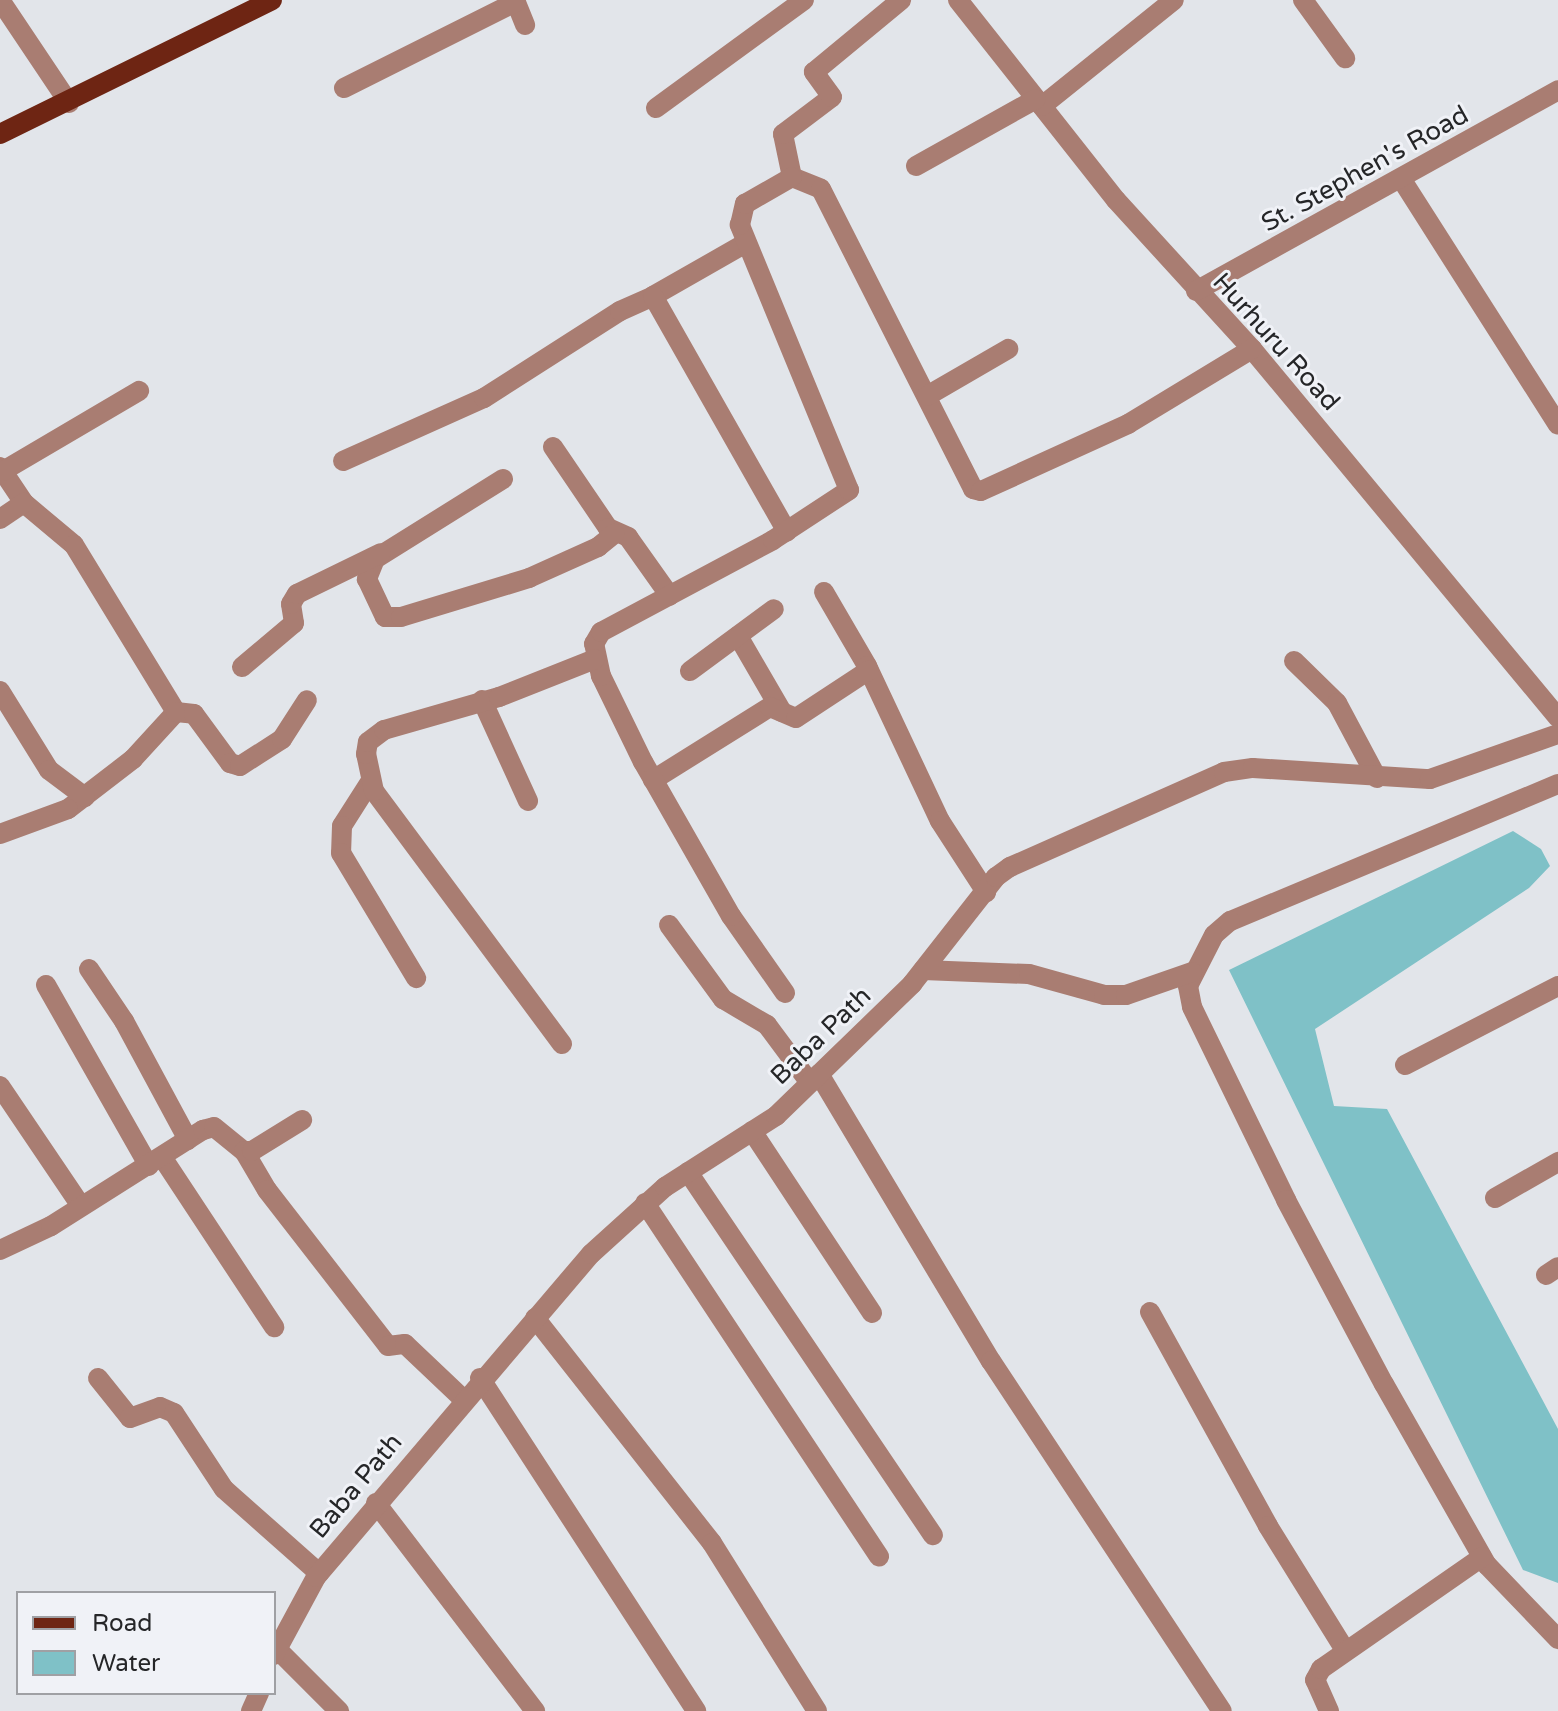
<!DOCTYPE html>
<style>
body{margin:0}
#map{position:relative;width:1558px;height:1711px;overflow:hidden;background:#e2e5ea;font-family:"Varela Round",sans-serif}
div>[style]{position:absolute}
.water>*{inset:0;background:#7fc1c7}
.minor>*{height:20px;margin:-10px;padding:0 10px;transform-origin:10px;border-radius:10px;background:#a97d72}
.major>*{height:20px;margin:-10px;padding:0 10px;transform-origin:10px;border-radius:10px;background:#6e2513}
span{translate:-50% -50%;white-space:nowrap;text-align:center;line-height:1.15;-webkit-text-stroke:6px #f0f2f7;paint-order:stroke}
.street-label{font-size:26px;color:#252628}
.legend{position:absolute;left:16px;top:1591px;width:260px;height:104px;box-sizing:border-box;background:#f0f2f7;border:2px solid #9fa0a4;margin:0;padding:10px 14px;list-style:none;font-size:24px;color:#252628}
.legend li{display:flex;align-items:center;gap:16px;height:40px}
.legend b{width:40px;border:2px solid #9fa0a4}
</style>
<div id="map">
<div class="water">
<div style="clip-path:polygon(1513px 831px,1541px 849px,1550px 866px,1529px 888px,1315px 1029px,1334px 1106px,1387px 1109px,1558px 1429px,1558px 1583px,1523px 1570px,1229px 970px)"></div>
</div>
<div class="minor">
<div style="left:0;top:0;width:124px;rotate:56.2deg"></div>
<div style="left:515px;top:0;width:27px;rotate:68deg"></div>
<div style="left:958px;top:0;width:255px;rotate:51.7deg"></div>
<div style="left:1116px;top:200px;width:202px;rotate:47.6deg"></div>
<div style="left:1252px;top:349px;width:479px;rotate:50.3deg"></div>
<div style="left:1303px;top:0;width:72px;rotate:54.1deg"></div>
<div style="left:344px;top:88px;width:192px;rotate:-26.6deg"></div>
<div style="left:1042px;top:106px;width:169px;rotate:-38.8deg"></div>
<div style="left:656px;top:108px;width:183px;rotate:-36.1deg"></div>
<div style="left:916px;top:166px;width:137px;rotate:-29.2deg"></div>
<div style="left:792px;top:177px;width:31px;rotate:22deg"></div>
<div style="left:821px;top:189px;width:336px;rotate:63.1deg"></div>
<div style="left:973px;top:489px;width:8px;rotate:14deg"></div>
<div style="left:981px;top:491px;width:162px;rotate:-24.5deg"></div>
<div style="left:1128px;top:424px;width:145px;rotate:-31.2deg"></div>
<div style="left:792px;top:177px;width:44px;rotate:-101.8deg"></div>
<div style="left:783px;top:134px;width:61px;rotate:-37.1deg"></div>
<div style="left:832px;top:97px;width:31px;rotate:-126deg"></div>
<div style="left:814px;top:72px;width:113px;rotate:-39.6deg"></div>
<div style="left:1402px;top:180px;width:290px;rotate:57.5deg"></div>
<div style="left:1196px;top:291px;width:414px;rotate:-29deg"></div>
<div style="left:653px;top:296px;width:107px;rotate:-29.7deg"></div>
<div style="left:927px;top:396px;width:94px;rotate:-30.1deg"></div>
<div style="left:553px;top:447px;width:98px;rotate:55.8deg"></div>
<div style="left:608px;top:528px;width:22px;rotate:24deg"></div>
<div style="left:628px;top:537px;width:72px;rotate:54.6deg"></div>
<div style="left:343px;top:461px;width:154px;rotate:-24.1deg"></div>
<div style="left:484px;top:398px;width:161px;rotate:-32.6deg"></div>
<div style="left:620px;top:311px;width:36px;rotate:-24deg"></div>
<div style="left:653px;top:296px;width:271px;rotate:60.4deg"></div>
<div style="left:0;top:467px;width:43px;rotate:56.3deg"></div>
<div style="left:24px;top:503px;width:65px;rotate:40deg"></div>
<div style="left:74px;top:545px;width:196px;rotate:58.6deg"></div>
<div style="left:176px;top:712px;width:64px;rotate:132.5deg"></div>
<div style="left:133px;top:759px;width:82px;rotate:142.4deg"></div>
<div style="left:68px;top:809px;width:72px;rotate:159.8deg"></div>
<div style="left:3px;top:471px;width:158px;rotate:-30.5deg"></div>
<div style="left:503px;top:479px;width:151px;rotate:148deg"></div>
<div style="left:375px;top:559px;width:22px;rotate:112deg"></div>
<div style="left:367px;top:579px;width:42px;rotate:64.7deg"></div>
<div style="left:385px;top:617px;width:16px"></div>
<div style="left:401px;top:617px;width:134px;rotate:-16.9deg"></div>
<div style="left:529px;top:578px;width:76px;rotate:-24.2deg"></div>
<div style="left:598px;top:547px;width:21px;rotate:-39deg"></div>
<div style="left:0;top:519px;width:29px;rotate:-34deg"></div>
<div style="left:824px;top:592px;width:86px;rotate:59.8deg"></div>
<div style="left:867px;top:666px;width:171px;rotate:64.8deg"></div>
<div style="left:940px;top:821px;width:85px;rotate:57.1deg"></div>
<div style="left:738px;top:636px;width:88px;rotate:59.9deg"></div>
<div style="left:1294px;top:661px;width:60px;rotate:44.3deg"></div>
<div style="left:1337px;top:703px;width:85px;rotate:61.9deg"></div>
<div style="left:242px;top:667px;width:68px;rotate:-40.2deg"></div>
<div style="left:294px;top:623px;width:19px;rotate:-99deg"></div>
<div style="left:291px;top:604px;width:12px;rotate:-59deg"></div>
<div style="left:297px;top:594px;width:93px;rotate:-26deg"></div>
<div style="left:690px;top:671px;width:104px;rotate:-36.4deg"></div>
<div style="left:0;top:691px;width:93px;rotate:58.2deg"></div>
<div style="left:49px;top:770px;width:45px;rotate:36.9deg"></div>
<div style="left:482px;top:700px;width:111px;rotate:65.5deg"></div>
<div style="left:176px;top:712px;width:18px;rotate:6deg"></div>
<div style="left:194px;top:714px;width:61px;rotate:53.7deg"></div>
<div style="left:230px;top:763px;width:10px;rotate:17deg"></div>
<div style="left:240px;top:766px;width:50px;rotate:-32.7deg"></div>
<div style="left:282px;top:739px;width:46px;rotate:-57.3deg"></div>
<div style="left:653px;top:780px;width:138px;rotate:-32deg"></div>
<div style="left:770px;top:707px;width:28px;rotate:23deg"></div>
<div style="left:796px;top:718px;width:87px;rotate:-33.3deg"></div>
<div style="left:370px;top:782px;width:52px;rotate:122.5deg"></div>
<div style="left:342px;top:826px;width:27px;rotate:92deg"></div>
<div style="left:341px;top:853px;width:146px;rotate:59deg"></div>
<div style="left:1558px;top:784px;width:355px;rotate:157.3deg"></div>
<div style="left:1230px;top:921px;width:21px;rotate:139deg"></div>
<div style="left:1214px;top:935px;width:57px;rotate:117deg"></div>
<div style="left:1188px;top:986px;width:21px;rotate:79deg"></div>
<div style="left:1192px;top:1007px;width:215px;rotate:64deg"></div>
<div style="left:1286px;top:1200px;width:208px;rotate:62deg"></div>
<div style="left:1384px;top:1384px;width:208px;rotate:60.4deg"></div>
<div style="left:1487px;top:1565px;width:103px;rotate:46.2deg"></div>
<div style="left:669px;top:925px;width:92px;rotate:53.9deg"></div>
<div style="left:723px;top:999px;width:51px;rotate:30.6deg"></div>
<div style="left:767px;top:1025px;width:72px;rotate:53.4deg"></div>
<div style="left:89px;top:969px;width:63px;rotate:56.1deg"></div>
<div style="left:124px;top:1021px;width:135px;rotate:61.7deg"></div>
<div style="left:923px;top:970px;width:106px;rotate:2.2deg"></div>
<div style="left:1029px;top:974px;width:78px;rotate:15.6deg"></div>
<div style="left:1104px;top:995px;width:22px"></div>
<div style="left:1126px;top:995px;width:70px;rotate:-19.2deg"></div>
<div style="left:46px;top:985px;width:208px;rotate:60.4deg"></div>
<div style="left:785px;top:993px;width:94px;rotate:-125deg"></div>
<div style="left:731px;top:916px;width:177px;rotate:-119.7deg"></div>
<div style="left:643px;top:762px;width:96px;rotate:-116deg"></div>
<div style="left:601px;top:676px;width:33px;rotate:-102deg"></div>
<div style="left:594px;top:644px;width:14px;rotate:-60deg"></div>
<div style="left:601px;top:632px;width:195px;rotate:-28.1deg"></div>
<div style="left:773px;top:540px;width:91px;rotate:-33.3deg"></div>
<div style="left:849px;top:490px;width:287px;rotate:-112.4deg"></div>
<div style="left:740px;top:225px;width:22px;rotate:-77deg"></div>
<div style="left:745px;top:204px;width:54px;rotate:-29.9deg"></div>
<div style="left:562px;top:1044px;width:315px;rotate:-126.6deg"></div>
<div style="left:374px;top:791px;width:38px;rotate:-102deg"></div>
<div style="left:366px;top:754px;width:12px;rotate:-81deg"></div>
<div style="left:368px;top:742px;width:20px;rotate:-37deg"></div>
<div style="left:384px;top:730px;width:120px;rotate:-16deg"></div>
<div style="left:499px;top:697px;width:103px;rotate:-21.6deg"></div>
<div style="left:1405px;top:1065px;width:172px;rotate:-27.3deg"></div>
<div style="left:819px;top:1074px;width:335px;rotate:59.1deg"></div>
<div style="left:991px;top:1361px;width:419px;rotate:56.6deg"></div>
<div style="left:0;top:1086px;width:145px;rotate:56deg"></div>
<div style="left:752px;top:1131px;width:218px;rotate:56.6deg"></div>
<div style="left:244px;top:1151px;width:45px;rotate:59.5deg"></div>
<div style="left:267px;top:1190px;width:197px;rotate:52.2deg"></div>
<div style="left:388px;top:1346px;width:17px;rotate:-7deg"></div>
<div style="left:405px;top:1344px;width:80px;rotate:43.5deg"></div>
<div style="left:162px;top:1157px;width:204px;rotate:56.6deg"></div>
<div style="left:688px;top:1172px;width:438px;rotate:56deg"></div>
<div style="left:1495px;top:1198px;width:73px;rotate:-29.7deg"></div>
<div style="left:645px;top:1203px;width:424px;rotate:56.5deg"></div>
<div style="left:0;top:1250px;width:56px;rotate:-25.2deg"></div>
<div style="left:51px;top:1226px;width:180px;rotate:-32.3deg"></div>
<div style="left:203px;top:1130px;width:11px;rotate:-15deg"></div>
<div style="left:214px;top:1127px;width:38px;rotate:39deg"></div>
<div style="left:244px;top:1151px;width:8px"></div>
<div style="left:252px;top:1151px;width:59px;rotate:-31.8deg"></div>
<div style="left:1546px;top:1275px;width:14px;rotate:-34deg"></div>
<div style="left:1150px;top:1312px;width:244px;rotate:61.1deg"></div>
<div style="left:1268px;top:1526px;width:146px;rotate:58.2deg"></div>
<div style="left:535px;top:1318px;width:286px;rotate:51.8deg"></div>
<div style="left:712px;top:1543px;width:198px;rotate:58deg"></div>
<div style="left:98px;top:1378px;width:51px;rotate:51.3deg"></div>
<div style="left:130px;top:1418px;width:32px;rotate:-20deg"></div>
<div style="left:160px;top:1407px;width:15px;rotate:23deg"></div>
<div style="left:174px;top:1413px;width:91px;rotate:56.7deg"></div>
<div style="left:224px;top:1489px;width:127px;rotate:41.5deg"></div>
<div style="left:480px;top:1378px;width:397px;rotate:57deg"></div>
<div style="left:376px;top:1503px;width:262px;rotate:52.6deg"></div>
<div style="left:277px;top:1649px;width:88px;rotate:45deg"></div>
<div style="left:274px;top:1655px;width:89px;rotate:-61.7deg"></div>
<div style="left:316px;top:1577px;width:424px;rotate:-49.6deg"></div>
<div style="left:591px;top:1254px;width:100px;rotate:-42.2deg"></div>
<div style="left:665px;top:1187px;width:132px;rotate:-32.6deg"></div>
<div style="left:776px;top:1116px;width:190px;rotate:-44.1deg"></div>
<div style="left:912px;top:984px;width:136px;rotate:-51.9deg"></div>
<div style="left:996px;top:877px;width:17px;rotate:-36deg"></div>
<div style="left:1010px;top:867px;width:234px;rotate:-23.9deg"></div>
<div style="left:1224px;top:772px;width:29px;rotate:-8deg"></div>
<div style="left:1253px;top:768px;width:177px;rotate:3.6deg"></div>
<div style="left:1430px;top:779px;width:136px;rotate:-19.4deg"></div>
<div style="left:251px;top:1711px;width:20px;rotate:-66deg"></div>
<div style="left:1329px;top:1711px;width:34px;rotate:-114deg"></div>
<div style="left:1315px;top:1680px;width:13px;rotate:-61deg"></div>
<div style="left:1321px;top:1669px;width:196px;rotate:-34.8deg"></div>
</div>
<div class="major">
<div style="left:0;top:134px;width:303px;rotate:-26.2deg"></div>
</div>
<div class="street-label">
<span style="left:1365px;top:169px;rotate:-29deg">St. Stephen's Road</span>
<span style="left:1276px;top:342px;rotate:48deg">Hurhuru Road</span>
<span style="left:821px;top:1036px;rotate:-44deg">Baba Path</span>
<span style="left:356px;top:1486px;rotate:-50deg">Baba Path</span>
</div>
<ul class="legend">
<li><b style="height:10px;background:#6e2513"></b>Road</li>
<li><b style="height:22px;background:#7fc1c7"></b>Water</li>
</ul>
</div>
